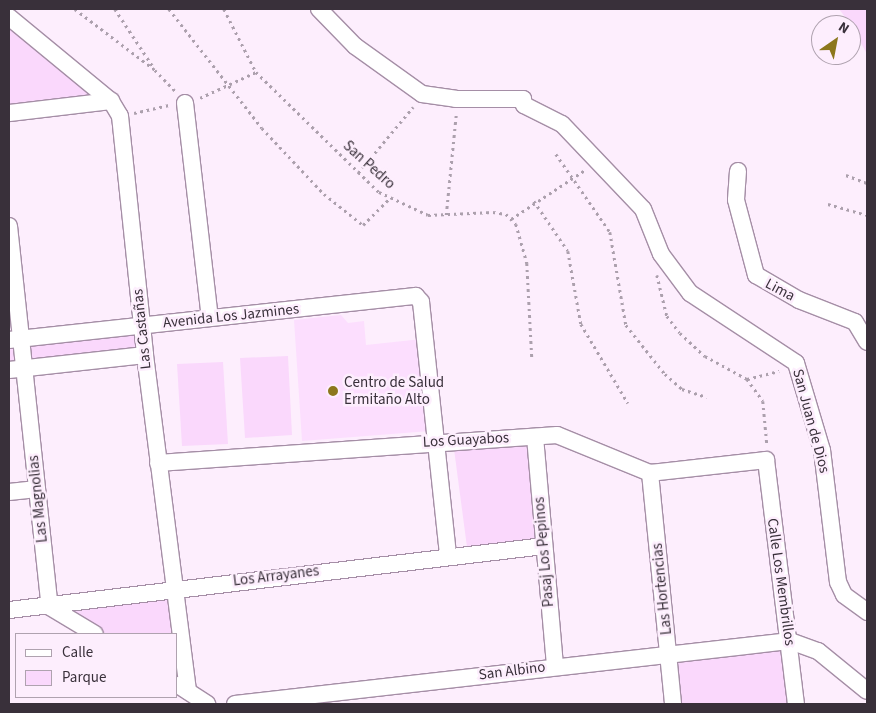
<!DOCTYPE html>
<meta charset="utf-8">
<style>
body{margin:0}
#map{position:relative;width:876px;height:713px;overflow:hidden;background:#fdeefd;font-family:"Source Sans 3",sans-serif}
div>[style]{position:absolute}
.built>*{inset:0;background:#fcdefe}
.green>*{inset:0;background:#fad8fc}
.path>*{height:2.5px;margin-top:-1.25px;transform-origin:0;background:repeating-linear-gradient(90deg,#aca0ad 0 2.5px,transparent 0 6.5px)}
.roads{filter:drop-shadow(1px 0 #a58ea6) drop-shadow(-1px 0 #a58ea6) drop-shadow(0 1px #a58ea6) drop-shadow(0 -1px #a58ea6)}
.minor>*{height:16px;margin:-8px;padding:0 8px;transform-origin:8px;border-radius:8px;background:#fff}
.dots>*{width:14px;height:14px;translate:-50% -50%;box-sizing:border-box;border:2px solid #fdeefd;border-radius:50%}
span{translate:-50% -50%;white-space:nowrap;text-align:center;line-height:1.15;-webkit-text-stroke:5px #fdeefd;paint-order:stroke}
.street-label{font-size:15px;color:#39303a}
.poi-label{font-size:15px;color:#39303a}
.left{translate:0 -50%;text-align:left}
.frame{position:absolute;inset:0;border:10px solid #39303a;pointer-events:none}
.legend{position:absolute;left:15px;top:633px;width:162px;height:65px;box-sizing:border-box;background:#fdeefd;border:1px solid #afa2af;margin:0;padding:6px 9px;list-style:none;font-size:15px;color:#39303a}
.legend li{display:flex;align-items:center;gap:10px;height:25px}
.legend b{width:25px;border:1px solid #afa2af}
.north{position:absolute;left:811px;top:15px;width:50px;height:50px;box-sizing:border-box;background:#fdeefd;border:1px solid #afa2af;border-radius:50%;rotate:33deg;font-size:14px;font-weight:700;line-height:20px;text-align:center;color:#39303a}
.north::after{content:'';display:block;margin:auto;width:18px;height:22px;background:#8c771c;clip-path:polygon(50% 0,100% 100%,50% 72%,0 100%)}
</style>
<div id="map">
<div class="built">
<div style="clip-path:polygon(341px 315px,348px 323px,364px 321px,366px 345px,422px 339px,430px 431px,302px 441px,294px 320px)"></div>
</div>
<div class="green">
<div style="clip-path:polygon(839px 9px,867px 9px,867px 54px,851px 25px)"></div>
<div style="clip-path:polygon(9px 25px,97px 97px,9px 108px)"></div>
<div style="clip-path:polygon(142px 326px,145px 355px,9px 370px,9px 340px)"></div>
<div style="clip-path:polygon(288px 356px,292px 435px,245px 438px,240px 358px)"></div>
<div style="clip-path:polygon(223px 362px,228px 444px,182px 446px,177px 364px)"></div>
<div style="clip-path:polygon(529px 445px,539px 540px,467px 547px,454px 449px)"></div>
<div style="clip-path:polygon(170px 598px,173px 634px,103px 634px,61px 609px)"></div>
<div style="clip-path:polygon(785px 646px,791px 704px,679px 704px,675px 658px)"></div>
</div>
<div class="path">
<div style="left:75px;top:9px;width:101px;rotate:37.3deg"></div>
<div style="left:155px;top:70px;width:30px;rotate:46deg"></div>
<div style="left:115px;top:9px;width:71px;rotate:56.5deg"></div>
<div style="left:169px;top:9px;width:151px;rotate:52deg"></div>
<div style="left:262px;top:128px;width:91px;rotate:46.8deg"></div>
<div style="left:324px;top:194px;width:50px;rotate:38.5deg"></div>
<div style="left:363px;top:225px;width:38px;rotate:-45deg"></div>
<div style="left:224px;top:9px;width:71px;rotate:63.1deg"></div>
<div style="left:256px;top:72px;width:172px;rotate:44.3deg"></div>
<div style="left:379px;top:192px;width:54px;rotate:25.1deg"></div>
<div style="left:428px;top:215px;width:65px;rotate:-2.6deg"></div>
<div style="left:493px;top:212px;width:13px;rotate:9deg"></div>
<div style="left:506px;top:214px;width:14px;rotate:45deg"></div>
<div style="left:516px;top:224px;width:41px;rotate:74.2deg"></div>
<div style="left:527px;top:263px;width:95px;rotate:87deg"></div>
<div style="left:200px;top:98px;width:62px;rotate:-24.9deg"></div>
<div style="left:134px;top:113px;width:37px;rotate:-13deg"></div>
<div style="left:556px;top:154px;width:95px;rotate:55.3deg"></div>
<div style="left:610px;top:232px;width:94px;rotate:80.2deg"></div>
<div style="left:626px;top:325px;width:63px;rotate:51.5deg"></div>
<div style="left:665px;top:374px;width:23px;rotate:41deg"></div>
<div style="left:682px;top:389px;width:26px;rotate:18deg"></div>
<div style="left:358px;top:173px;width:86px;rotate:-50.2deg"></div>
<div style="left:846px;top:175px;width:22px;rotate:21deg"></div>
<div style="left:534px;top:201px;width:60px;rotate:55.8deg"></div>
<div style="left:568px;top:251px;width:74px;rotate:79.9deg"></div>
<div style="left:581px;top:324px;width:92px;rotate:59.3deg"></div>
<div style="left:828px;top:204px;width:41px;rotate:15.8deg"></div>
<div style="left:446px;top:215px;width:100px;rotate:-84.3deg"></div>
<div style="left:511px;top:219px;width:89px;rotate:-33.5deg"></div>
<div style="left:657px;top:275px;width:42px;rotate:76.3deg"></div>
<div style="left:667px;top:316px;width:21px;rotate:53deg"></div>
<div style="left:680px;top:333px;width:34px;rotate:43deg"></div>
<div style="left:705px;top:356px;width:48px;rotate:28.7deg"></div>
<div style="left:747px;top:379px;width:27px;rotate:54deg"></div>
<div style="left:763px;top:401px;width:43px;rotate:84.7deg"></div>
<div style="left:747px;top:379px;width:33px;rotate:-14deg"></div>
</div>
<div class="roads">
<div class="minor">
<div style="left:319px;top:9px;width:52px;rotate:45.8deg"></div>
<div style="left:355px;top:46px;width:82px;rotate:35.6deg"></div>
<div style="left:422px;top:94px;width:34px;rotate:8deg"></div>
<div style="left:456px;top:99px;width:67px"></div>
<div style="left:523px;top:99px;width:6px;rotate:81deg"></div>
<div style="left:524px;top:105px;width:42px;rotate:26.6deg"></div>
<div style="left:562px;top:124px;width:117px;rotate:46.4deg"></div>
<div style="left:643px;top:209px;width:48px;rotate:68.2deg"></div>
<div style="left:661px;top:254px;width:49px;rotate:53.4deg"></div>
<div style="left:690px;top:293px;width:127px;rotate:33.4deg"></div>
<div style="left:796px;top:363px;width:91px;rotate:73.4deg"></div>
<div style="left:822px;top:450px;width:133px;rotate:83.1deg"></div>
<div style="left:838px;top:582px;width:14px;rotate:65deg"></div>
<div style="left:844px;top:595px;width:29px;rotate:36deg"></div>
<div style="left:9px;top:17px;width:132px;rotate:39.5deg"></div>
<div style="left:111px;top:101px;width:17px;rotate:59deg"></div>
<div style="left:120px;top:116px;width:240px;rotate:84deg"></div>
<div style="left:145px;top:355px;width:339px;rotate:82.7deg"></div>
<div style="left:185px;top:103px;width:216px;rotate:83.4deg"></div>
<div style="left:9px;top:113px;width:103px;rotate:-6.7deg"></div>
<div style="left:738px;top:171px;width:29px;rotate:94deg"></div>
<div style="left:736px;top:200px;width:78px;rotate:75.1deg"></div>
<div style="left:756px;top:275px;width:50px;rotate:30.2deg"></div>
<div style="left:799px;top:300px;width:60px;rotate:21.4deg"></div>
<div style="left:855px;top:322px;width:23px;rotate:59deg"></div>
<div style="left:9px;top:226px;width:383px;rotate:83.9deg"></div>
<div style="left:50px;top:607px;width:52px;rotate:31deg"></div>
<div style="left:9px;top:340px;width:409px;rotate:-6.2deg"></div>
<div style="left:416px;top:296px;width:8px;rotate:50deg"></div>
<div style="left:421px;top:302px;width:255px;rotate:83.9deg"></div>
<div style="left:9px;top:370px;width:137px;rotate:-6.3deg"></div>
<div style="left:535px;top:437px;width:230px;rotate:85deg"></div>
<div style="left:158px;top:463px;width:400px;rotate:-4deg"></div>
<div style="left:557px;top:435px;width:100px;rotate:22.2deg"></div>
<div style="left:650px;top:473px;width:117px;rotate:-6.4deg"></div>
<div style="left:766px;top:460px;width:246px;rotate:83deg"></div>
<div style="left:650px;top:473px;width:232px;rotate:84.3deg"></div>
<div style="left:9px;top:492px;width:28px;rotate:-6deg"></div>
<div style="left:9px;top:610px;width:539px;rotate:-6.82deg"></div>
<div style="left:178px;top:685px;width:35px;rotate:33deg"></div>
<div style="left:235px;top:704px;width:559px;rotate:-6.48deg"></div>
<div style="left:790px;top:641px;width:30px;rotate:20deg"></div>
<div style="left:818px;top:651px;width:63px;rotate:39.2deg"></div>
</div>
</div>
<div class="dots">
<div style="left:333px;top:391px;background:#8c771c"></div>
</div>
<div class="street-label">
<span style="left:369px;top:165px;rotate:42deg">San Pedro</span>
<span style="left:780px;top:290px;rotate:28deg">Lima</span>
<span style="left:231px;top:316px;rotate:-6deg">Avenida Los Jazmines</span>
<span style="left:142px;top:329px;rotate:-96deg">Las Castañas</span>
<span style="left:811px;top:421px;rotate:75deg">San Juan de Dios</span>
<span style="left:466px;top:440px;rotate:-3deg">Los Guayabos</span>
<span style="left:38px;top:499px;rotate:-96deg">Las Magnolias</span>
<span style="left:544px;top:552px;rotate:-95deg">Pasaj Los Pepinos</span>
<span style="left:276px;top:576px;rotate:-7deg">Los Arrayanes</span>
<span style="left:781px;top:582px;rotate:82deg">Calle Los Membrillos</span>
<span style="left:662px;top:589px;rotate:-96deg">Las Hortencias</span>
<span style="left:512px;top:671px;rotate:-7deg">San Albino</span>
</div>
<div class="poi-label">
<span class="left" style="left:344px;top:391px">Centro de Salud<br>Ermitaño Alto</span>
</div>
<div class="frame"></div>
<ul class="legend">
<li><b style="height:6px;background:#fff"></b>Calle</li>
<li><b style="height:14px;background:#fad8fc"></b>Parque</li>
</ul>
<div class="north">N</div>
</div>
